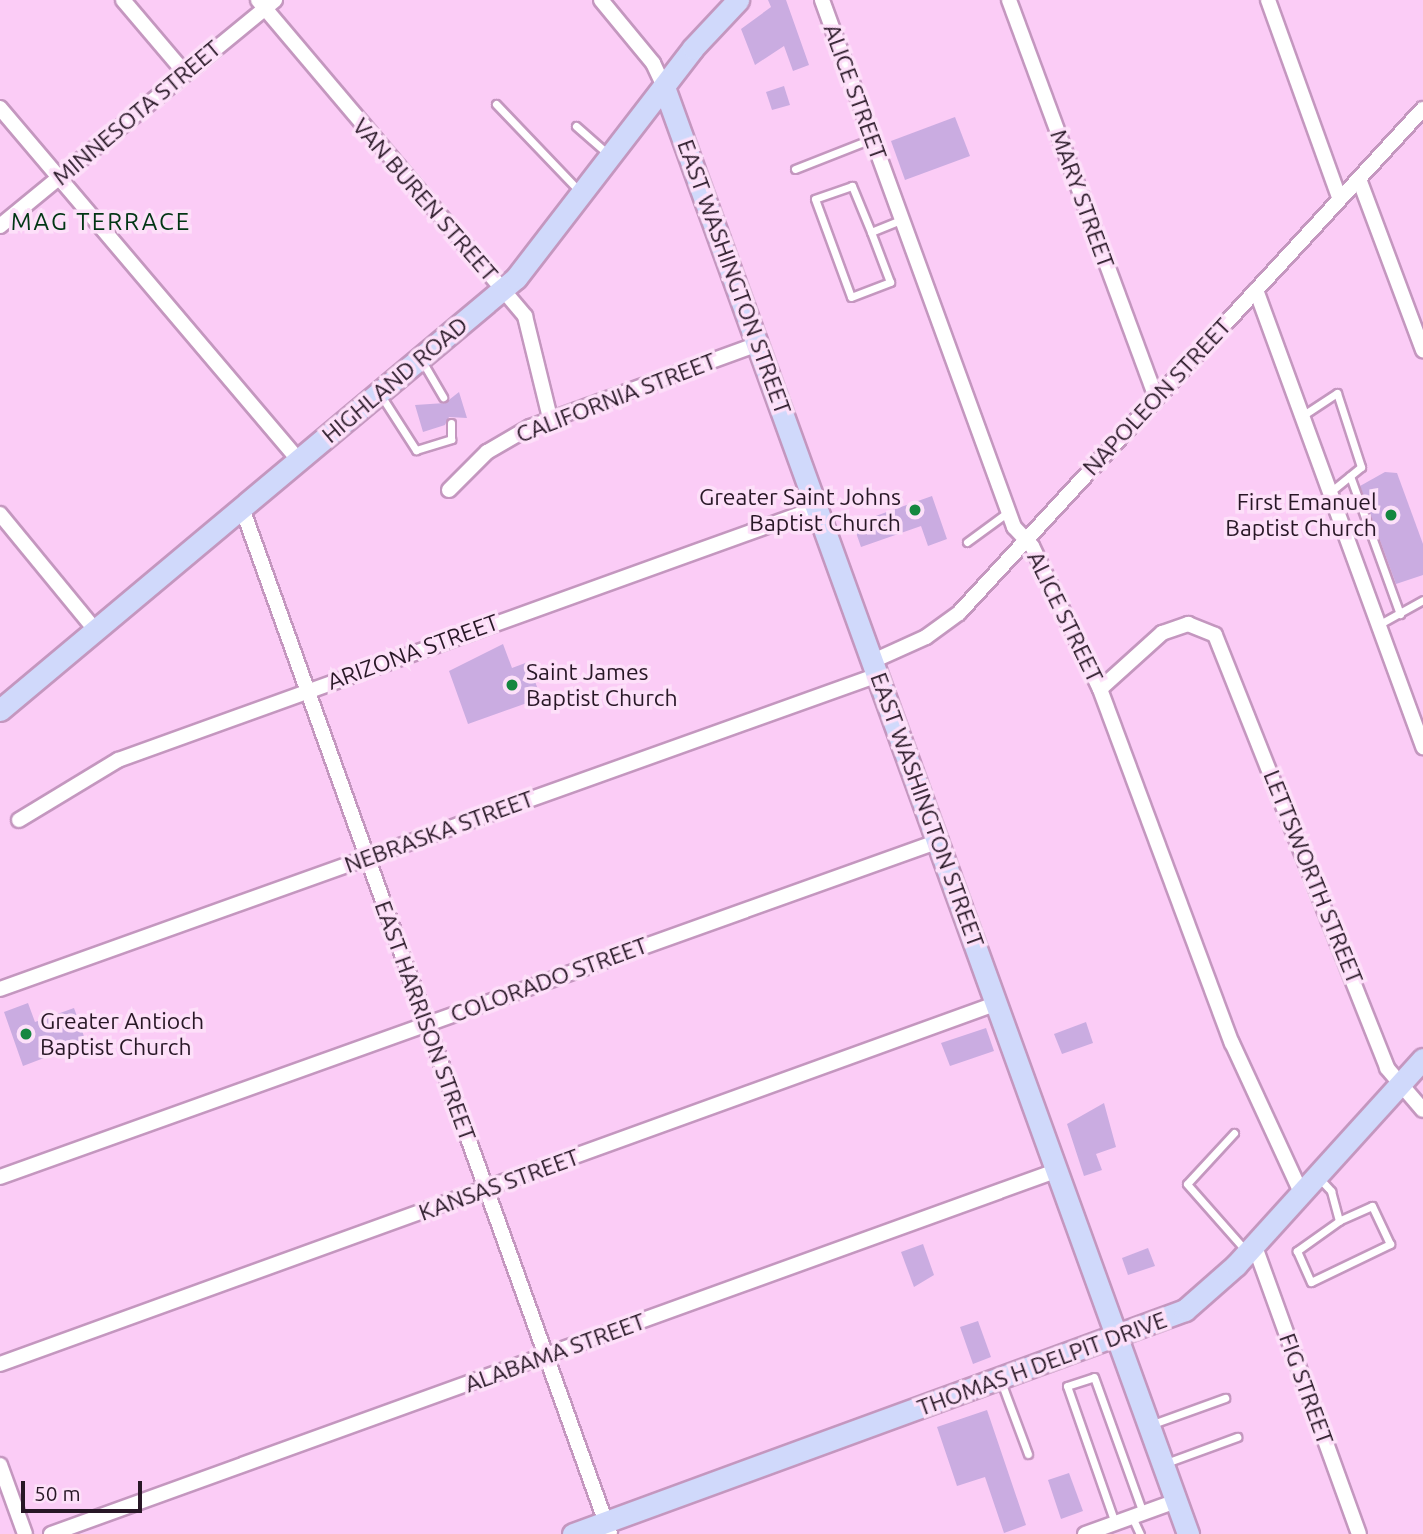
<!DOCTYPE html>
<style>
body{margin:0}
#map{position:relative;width:1423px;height:1534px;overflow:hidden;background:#fbccf6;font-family:Ubuntu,sans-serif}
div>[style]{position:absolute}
.building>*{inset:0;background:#caace1}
.roads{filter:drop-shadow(2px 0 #c497bf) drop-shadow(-2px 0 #c497bf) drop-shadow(0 2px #c497bf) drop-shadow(0 -2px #c497bf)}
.lane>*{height:7px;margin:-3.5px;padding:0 3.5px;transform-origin:3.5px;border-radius:3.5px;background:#fff}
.street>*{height:14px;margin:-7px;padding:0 7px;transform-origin:7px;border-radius:7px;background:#fff}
.secondary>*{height:21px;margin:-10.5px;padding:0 10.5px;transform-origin:10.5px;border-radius:10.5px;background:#d0d9fb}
.dots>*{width:19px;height:19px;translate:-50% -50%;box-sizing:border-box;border:4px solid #fde0f9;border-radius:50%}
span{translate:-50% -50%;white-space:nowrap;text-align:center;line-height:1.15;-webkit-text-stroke:7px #fde0f9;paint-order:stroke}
.street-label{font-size:23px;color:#281726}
.poi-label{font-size:23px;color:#281726}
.right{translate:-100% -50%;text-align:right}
.left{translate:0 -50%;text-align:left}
.neighbourhood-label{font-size:24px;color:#013614;letter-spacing:2px}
.scale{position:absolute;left:21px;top:1481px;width:121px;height:32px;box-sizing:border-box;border:4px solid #281726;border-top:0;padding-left:9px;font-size:21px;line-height:24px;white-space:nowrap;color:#281726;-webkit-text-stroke:5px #fde0f9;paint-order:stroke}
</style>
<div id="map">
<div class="building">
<div style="clip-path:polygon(768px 0,786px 0,809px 65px,793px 71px,784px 46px,755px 65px,741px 29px,771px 7px)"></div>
<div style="clip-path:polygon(784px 86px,790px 105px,772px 110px,766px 92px)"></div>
<div style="clip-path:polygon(955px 117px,970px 156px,905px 180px,891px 141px)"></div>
<div style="clip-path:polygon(459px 392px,467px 418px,449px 417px,445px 425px,423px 432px,415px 405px,445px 403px)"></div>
<div style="clip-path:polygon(1385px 472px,1397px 473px,1423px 544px,1423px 575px,1396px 584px,1360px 486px)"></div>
<div style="clip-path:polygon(932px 496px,947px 539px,928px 546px,921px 526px,861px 547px,853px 524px)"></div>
<div style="clip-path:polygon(503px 644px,512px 668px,528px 662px,541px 698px,468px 724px,449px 671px)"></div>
<div style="clip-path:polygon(28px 1003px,35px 1022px,74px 1008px,86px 1042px,23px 1066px,4px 1012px)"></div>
<div style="clip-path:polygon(1086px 1022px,1093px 1043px,1062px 1054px,1054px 1034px)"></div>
<div style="clip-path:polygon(986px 1028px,994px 1051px,950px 1066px,941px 1043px)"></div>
<div style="clip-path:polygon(1104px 1103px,1116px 1147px,1096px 1154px,1102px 1170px,1084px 1176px,1067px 1124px)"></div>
<div style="clip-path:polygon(923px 1244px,934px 1275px,914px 1287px,901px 1252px)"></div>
<div style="clip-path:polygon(1148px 1248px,1155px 1266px,1128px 1275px,1122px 1258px)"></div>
<div style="clip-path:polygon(978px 1321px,991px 1357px,973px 1364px,960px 1327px)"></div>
<div style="clip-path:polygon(987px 1410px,1026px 1525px,1004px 1533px,985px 1477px,957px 1486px,937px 1427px)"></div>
<div style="clip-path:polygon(1069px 1473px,1083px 1511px,1061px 1519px,1048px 1480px)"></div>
</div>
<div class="roads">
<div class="lane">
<div style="left:496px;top:104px;width:122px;rotate:46.3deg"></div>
<div style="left:576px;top:126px;width:43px;rotate:41.2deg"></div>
<div style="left:795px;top:169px;width:82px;rotate:-21.5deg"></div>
<div style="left:871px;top:232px;width:50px;rotate:-112.4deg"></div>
<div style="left:852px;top:186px;width:39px;rotate:161deg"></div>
<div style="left:815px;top:199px;width:104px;rotate:69.8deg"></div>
<div style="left:851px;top:297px;width:42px;rotate:-21deg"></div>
<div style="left:890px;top:282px;width:53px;rotate:-110.8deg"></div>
<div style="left:871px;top:232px;width:32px;rotate:-22deg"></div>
<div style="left:422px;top:361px;width:42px;rotate:59.7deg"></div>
<div style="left:380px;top:394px;width:67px;rotate:57.3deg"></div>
<div style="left:416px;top:450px;width:37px;rotate:-17deg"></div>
<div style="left:451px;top:439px;width:16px;rotate:-90deg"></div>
<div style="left:1302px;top:416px;width:42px;rotate:-33.3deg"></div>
<div style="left:1337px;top:393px;width:78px;rotate:72deg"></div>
<div style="left:1361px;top:467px;width:40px;rotate:141deg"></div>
<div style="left:1350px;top:476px;width:147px;rotate:70.1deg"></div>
<div style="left:967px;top:542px;width:51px;rotate:-36.2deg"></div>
<div style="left:1378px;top:625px;width:51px;rotate:-29.1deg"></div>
<div style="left:1234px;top:1133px;width:69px;rotate:132.7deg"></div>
<div style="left:1187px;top:1184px;width:89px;rotate:48.6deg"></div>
<div style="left:1319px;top:1178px;width:18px;rotate:47deg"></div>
<div style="left:1331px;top:1191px;width:31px;rotate:75deg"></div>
<div style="left:1339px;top:1221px;width:52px;rotate:144.5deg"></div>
<div style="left:1297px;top:1251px;width:34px;rotate:66deg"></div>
<div style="left:1311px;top:1282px;width:88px;rotate:-25.7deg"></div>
<div style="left:1390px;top:1244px;width:42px;rotate:-115.3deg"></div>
<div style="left:1372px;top:1206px;width:36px;rotate:156deg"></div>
<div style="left:1000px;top:1379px;width:80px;rotate:69.5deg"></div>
<div style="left:1150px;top:1425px;width:80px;rotate:-19.8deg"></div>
<div style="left:1166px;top:1463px;width:76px;rotate:-20.1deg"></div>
<div style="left:1132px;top:1517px;width:19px;rotate:65deg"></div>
<div style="left:1115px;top:1523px;width:145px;rotate:-109.3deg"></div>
<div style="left:1067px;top:1386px;width:28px;rotate:-18deg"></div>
<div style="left:1094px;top:1377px;width:145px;rotate:70.2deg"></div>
</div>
<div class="street">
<div style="left:123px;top:0;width:94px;rotate:49.7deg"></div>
<div style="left:258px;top:0;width:414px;rotate:49.8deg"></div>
<div style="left:525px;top:316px;width:105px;rotate:76.2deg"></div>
<div style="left:601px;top:0;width:82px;rotate:50.5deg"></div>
<div style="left:653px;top:63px;width:26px;rotate:65deg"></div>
<div style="left:822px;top:0;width:561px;rotate:69.98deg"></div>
<div style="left:1014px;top:527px;width:26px;rotate:47deg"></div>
<div style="left:1032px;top:546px;width:158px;rotate:64.6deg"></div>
<div style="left:1100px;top:689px;width:378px;rotate:69.6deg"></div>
<div style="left:1232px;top:1043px;width:164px;rotate:65.2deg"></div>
<div style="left:1009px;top:0;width:424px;rotate:69.7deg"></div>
<div style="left:1268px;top:0;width:209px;rotate:70.2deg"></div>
<div style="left:0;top:108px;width:462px;rotate:49.7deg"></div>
<div style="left:1359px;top:179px;width:183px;rotate:69.5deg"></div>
<div style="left:0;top:226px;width:356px;rotate:-39.4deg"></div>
<div style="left:1256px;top:290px;width:487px;rotate:69.9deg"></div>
<div style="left:449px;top:490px;width:54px;rotate:-45deg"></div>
<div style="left:487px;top:452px;width:50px;rotate:-30.2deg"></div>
<div style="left:530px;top:427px;width:243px;rotate:-20deg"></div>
<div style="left:242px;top:508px;width:1090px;rotate:70.27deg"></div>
<div style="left:0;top:514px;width:151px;rotate:50.6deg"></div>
<div style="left:873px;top:661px;width:58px;rotate:-24.4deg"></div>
<div style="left:926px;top:637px;width:41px;rotate:-36deg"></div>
<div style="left:959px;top:613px;width:685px;rotate:-47.37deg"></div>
<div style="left:1100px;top:689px;width:84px;rotate:-42.1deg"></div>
<div style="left:1162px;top:633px;width:28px;rotate:-19deg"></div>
<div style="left:1188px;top:624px;width:29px;rotate:22deg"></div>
<div style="left:1215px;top:635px;width:466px;rotate:68.3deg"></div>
<div style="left:1387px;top:1068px;width:55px;rotate:49.4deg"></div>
<div style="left:19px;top:820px;width:116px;rotate:-31.2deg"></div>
<div style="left:118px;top:760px;width:743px;rotate:-19.82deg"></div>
<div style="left:0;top:989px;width:932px;rotate:-19.68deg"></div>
<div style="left:0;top:1177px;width:997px;rotate:-19.69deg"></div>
<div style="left:1254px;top:1244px;width:308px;rotate:70.1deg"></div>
<div style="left:0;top:1364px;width:1061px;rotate:-19.89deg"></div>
<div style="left:0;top:1465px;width:73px;rotate:70.1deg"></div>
<div style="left:51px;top:1534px;width:1071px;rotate:-19.87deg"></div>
<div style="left:1085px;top:1534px;width:97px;rotate:-19.9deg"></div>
</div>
<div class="secondary">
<div style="left:664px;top:87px;width:1539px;rotate:70.09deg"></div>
<div style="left:0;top:710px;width:673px;rotate:-39.94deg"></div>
<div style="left:516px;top:278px;width:290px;rotate:-52.4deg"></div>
<div style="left:693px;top:48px;width:66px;rotate:-46.8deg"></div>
<div style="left:573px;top:1534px;width:652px;rotate:-20.1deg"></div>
<div style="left:1185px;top:1310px;width:68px;rotate:-41.4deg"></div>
<div style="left:1236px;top:1265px;width:278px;rotate:-47.8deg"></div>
</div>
</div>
<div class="dots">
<div style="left:915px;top:510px;background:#158740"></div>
<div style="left:1391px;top:515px;background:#158740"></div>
<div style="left:512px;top:685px;background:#158740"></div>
<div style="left:26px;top:1034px;background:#158740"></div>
</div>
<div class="street-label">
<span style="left:855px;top:92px;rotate:70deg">ALICE STREET</span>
<span style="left:137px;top:113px;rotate:-40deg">MINNESOTA STREET</span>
<span style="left:1082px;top:199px;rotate:70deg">MARY STREET</span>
<span style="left:425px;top:200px;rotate:49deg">VAN BUREN STREET</span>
<span style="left:734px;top:277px;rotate:70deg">EAST WASHINGTON STREET</span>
<span style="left:395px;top:380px;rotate:-40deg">HIGHLAND ROAD</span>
<span style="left:1157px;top:397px;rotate:-47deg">NAPOLEON STREET</span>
<span style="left:616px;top:398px;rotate:-21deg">CALIFORNIA STREET</span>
<span style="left:1065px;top:617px;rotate:64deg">ALICE STREET</span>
<span style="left:413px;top:652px;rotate:-20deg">ARIZONA STREET</span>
<span style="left:927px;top:810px;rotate:70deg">EAST WASHINGTON STREET</span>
<span style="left:439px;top:832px;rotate:-20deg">NEBRASKA STREET</span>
<span style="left:1313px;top:877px;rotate:68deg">LETTSWORTH STREET</span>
<span style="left:549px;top:980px;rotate:-20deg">COLORADO STREET</span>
<span style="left:425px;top:1021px;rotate:70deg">EAST HARRISON STREET</span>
<span style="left:499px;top:1185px;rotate:-20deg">KANSAS STREET</span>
<span style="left:555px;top:1353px;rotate:-20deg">ALABAMA STREET</span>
<span style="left:1042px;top:1364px;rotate:-20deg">THOMAS H DELPIT DRIVE</span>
<span style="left:1306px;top:1389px;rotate:70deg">FIG STREET</span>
</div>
<div class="poi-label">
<span class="right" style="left:901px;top:510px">Greater Saint Johns<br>Baptist Church</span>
<span class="right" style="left:1377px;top:515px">First Emanuel<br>Baptist Church</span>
<span class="left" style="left:526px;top:685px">Saint James<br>Baptist Church</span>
<span class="left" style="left:40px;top:1034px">Greater Antioch<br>Baptist Church</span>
</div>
<div class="neighbourhood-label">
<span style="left:101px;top:222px">MAG TERRACE</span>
</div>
<div class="scale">50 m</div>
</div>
